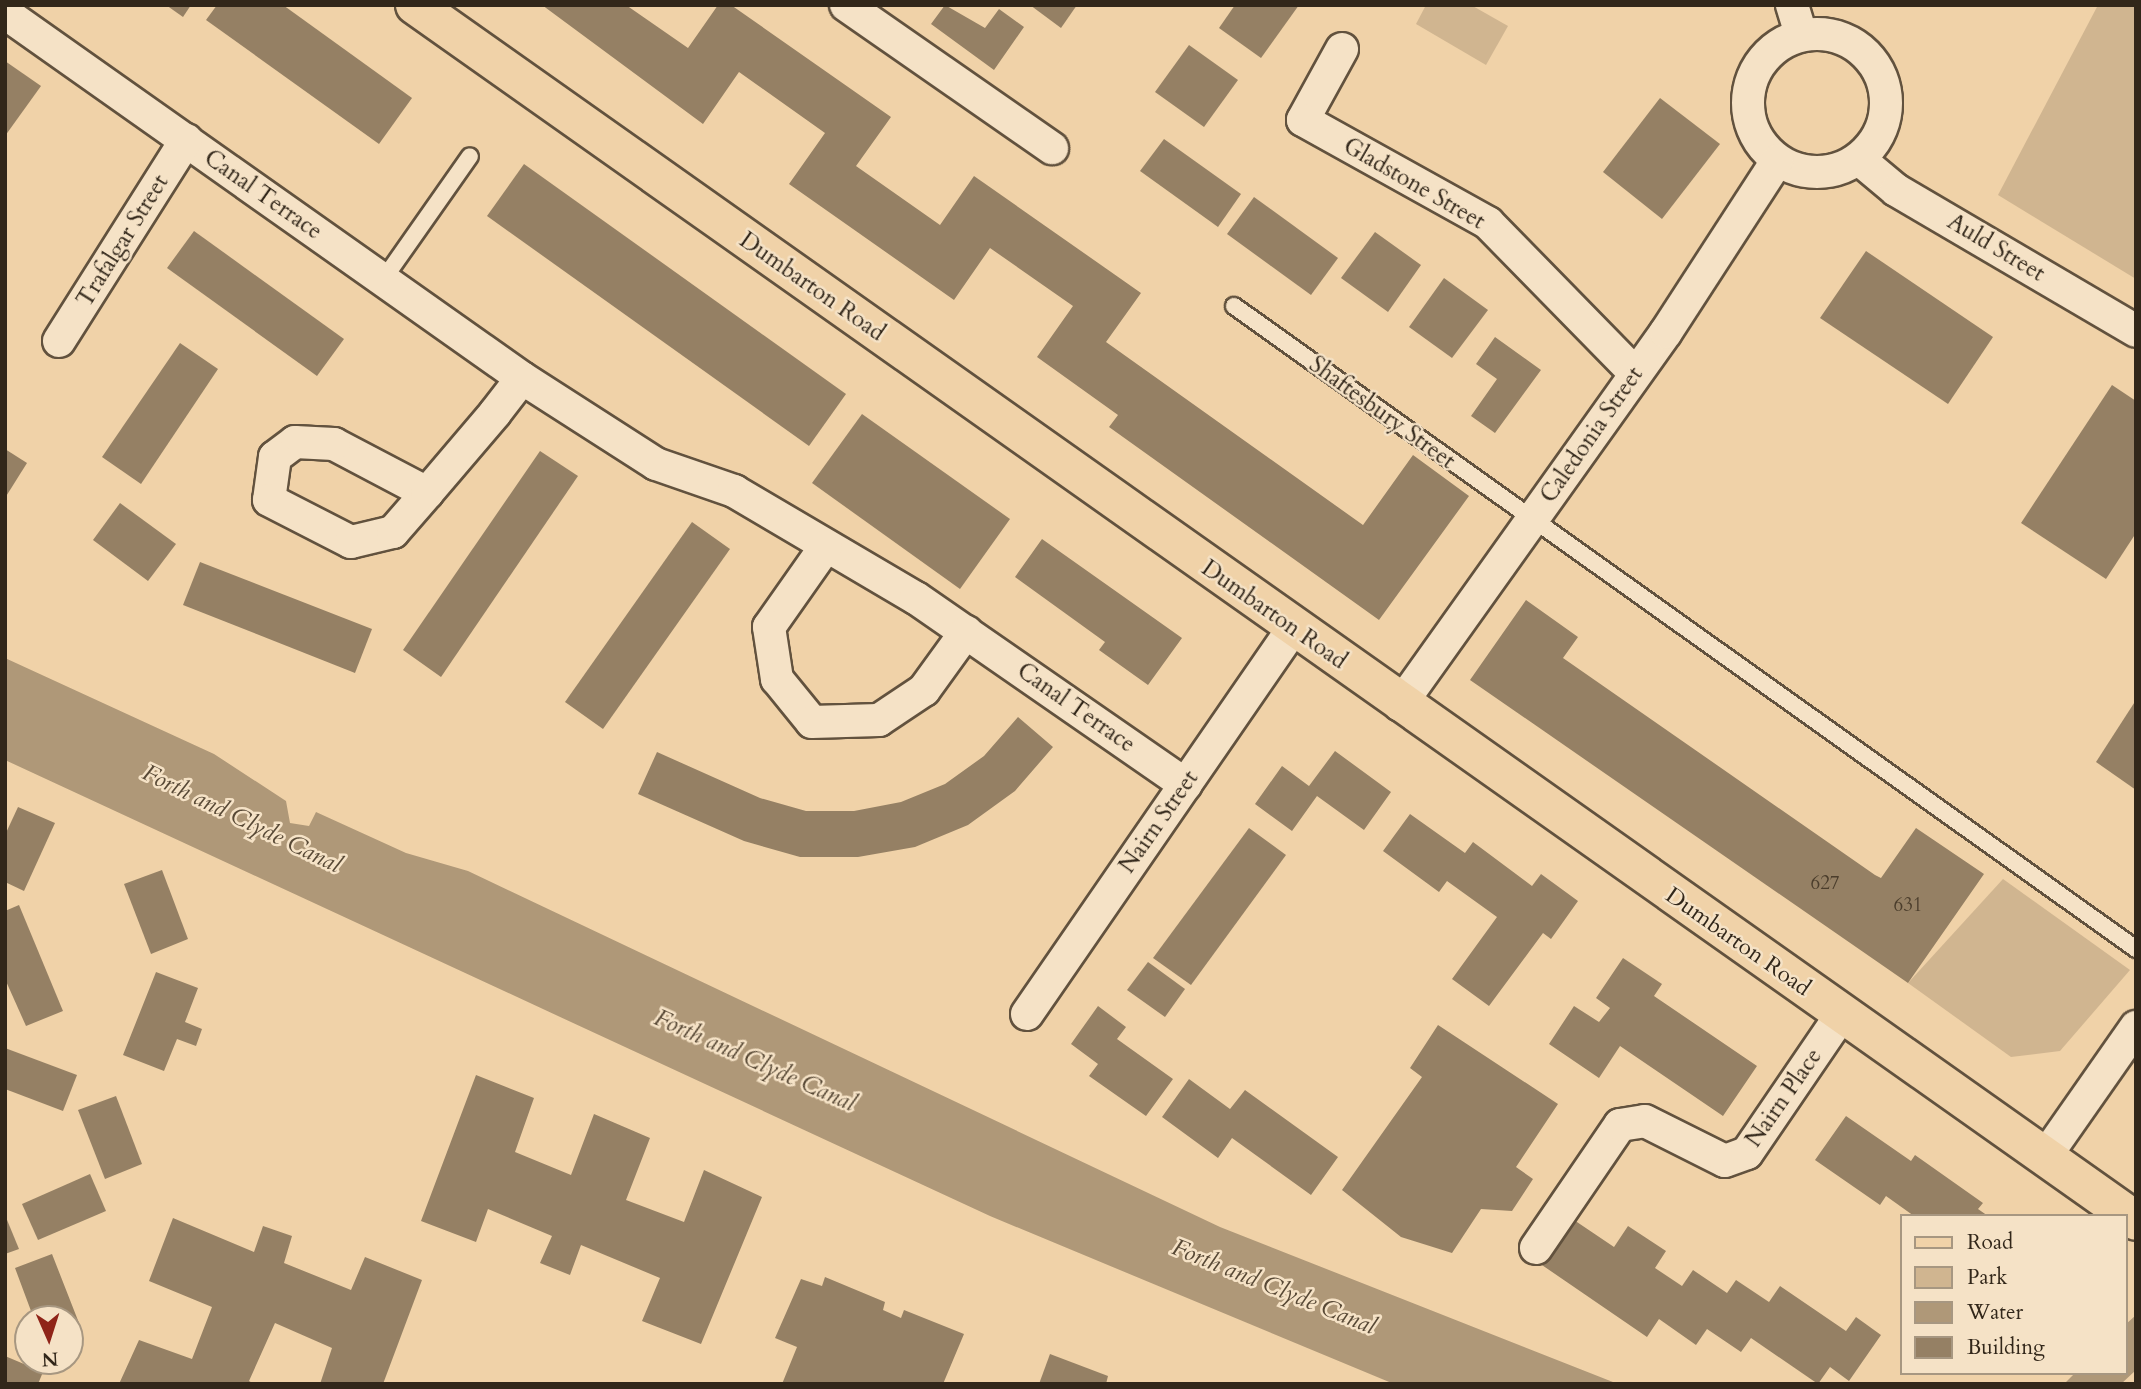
<!DOCTYPE html>
<style>
body{margin:0}
#map{position:relative;width:2141px;height:1389px;overflow:hidden;background:#f0d2a8;font-family:Cardo,serif}
div>[style]{position:absolute}
.green>*{inset:0;background:#d0b590}
.water>*{inset:0;background:#af9878}
.building>*{inset:0;background:#958064}
.roads{filter:drop-shadow(2px 0 #62523e) drop-shadow(-2px 0 #62523e) drop-shadow(0 2px #62523e) drop-shadow(0 -2px #62523e)}
.service>*{height:16px;margin:-8px;padding:0 8px;transform-origin:8px;border-radius:8px;background:#f5e2c6}
.minor>*{height:32px;margin:-16px;padding:0 16px;transform-origin:16px;border-radius:16px;background:#f5e2c6}
.minor>.ring{margin:-16px;padding:0;box-sizing:content-box;background:none;border:32px solid #f5e2c6;border-radius:50%}
.primary>*{height:38px;margin:-19px;padding:0 19px;transform-origin:19px;border-radius:19px;background:#f0d2a8}
span{translate:-50% -50%;white-space:nowrap;text-align:center;line-height:1.15;-webkit-text-stroke:5px #f5e2c6;paint-order:stroke}
.number-label{font-size:19px;color:#4b3d2c}
.number-label span{-webkit-text-stroke-width:0}
.street-label{font-size:23px;color:#32271a}
.water-label{font-size:24px;color:#584936;font-style:italic}
.frame{position:absolute;inset:0;border:7px solid #32271a;pointer-events:none}
.legend{position:absolute;left:1900px;top:1214px;width:228px;height:161px;box-sizing:border-box;background:#f5e2c6;border:2px solid #a79781;margin:0;padding:9px 12px;list-style:none;font-size:21px;color:#32271a}
.legend li{display:flex;align-items:center;gap:14px;height:35px}
.legend b{width:35px;border:2px solid #a79781}
.north{position:absolute;left:14px;top:1305px;width:70px;height:70px;box-sizing:border-box;background:#f5e2c6;border:2px solid #a79781;border-radius:50%;rotate:177deg;font-size:19px;font-weight:700;line-height:28px;text-align:center;color:#32271a}
.north::after{content:'';display:block;margin:auto;width:24px;height:32px;background:#8f2418;clip-path:polygon(50% 0,100% 100%,50% 72%,0 100%)}
</style>
<div id="map">
<div class="green">
<div style="clip-path:polygon(1426px 5px,1471px 5px,1508px 26px,1486px 65px,1416px 24px)"></div>
<div style="clip-path:polygon(2098px 5px,2136px 5px,2136px 279px,1998px 195px)"></div>
<div style="clip-path:polygon(2003px 879px,2130px 970px,2060px 1051px,2011px 1057px,1908px 983px)"></div>
</div>
<div class="water">
<div style="clip-path:polygon(5px 658px,214px 754px,286px 801px,290px 823px,309px 826px,316px 812px,406px 853px,468px 871px,1220px 1227px,1618px 1384px,1394px 1384px,990px 1216px,5px 760px)"></div>
<div style="clip-path:polygon(2136px 1315px,2136px 1370px,2121px 1384px,2064px 1384px,2075px 1373px,2125px 1373px,2125px 1325px)"></div>
</div>
<div class="building">
<div style="clip-path:polygon(166px 5px,191px 5px,183px 17px)"></div>
<div style="clip-path:polygon(217px 5px,283px 5px,412px 98px,379px 144px,206px 20px)"></div>
<div style="clip-path:polygon(542px 5px,626px 5px,688px 48px,718px 5px,731px 5px,891px 117px,856px 166px,940px 225px,974px 176px,1141px 293px,1106px 342px,1363px 525px,1413px 455px,1469px 496px,1379px 620px,1109px 427px,1118px 415px,1037px 357px,1073px 306px,990px 248px,954px 300px,789px 184px,825px 133px,739px 72px,703px 124px)"></div>
<div style="clip-path:polygon(945px 5px,985px 28px,999px 9px,1024px 27px,994px 70px,931px 24px)"></div>
<div style="clip-path:polygon(1030px 5px,1077px 5px,1061px 28px)"></div>
<div style="clip-path:polygon(1235px 5px,1299px 5px,1261px 58px,1219px 28px)"></div>
<div style="clip-path:polygon(1189px 45px,1238px 80px,1204px 127px,1155px 92px)"></div>
<div style="clip-path:polygon(5px 61px,41px 86px,5px 136px)"></div>
<div style="clip-path:polygon(1660px 98px,1720px 144px,1662px 219px,1603px 172px)"></div>
<div style="clip-path:polygon(1164px 139px,1241px 194px,1218px 227px,1140px 171px)"></div>
<div style="clip-path:polygon(524px 164px,846px 394px,809px 446px,487px 216px)"></div>
<div style="clip-path:polygon(1254px 197px,1338px 258px,1311px 295px,1227px 234px)"></div>
<div style="clip-path:polygon(194px 231px,344px 339px,317px 376px,167px 268px)"></div>
<div style="clip-path:polygon(1375px 232px,1421px 265px,1388px 312px,1341px 278px)"></div>
<div style="clip-path:polygon(1866px 251px,1993px 337px,1948px 404px,1820px 318px)"></div>
<div style="clip-path:polygon(1444px 278px,1488px 310px,1452px 358px,1409px 327px)"></div>
<div style="clip-path:polygon(1495px 337px,1541px 370px,1495px 433px,1471px 416px,1497px 379px,1476px 364px)"></div>
<div style="clip-path:polygon(180px 343px,218px 369px,141px 484px,102px 457px)"></div>
<div style="clip-path:polygon(2112px 385px,2136px 401px,2136px 533px,2106px 579px,2021px 523px)"></div>
<div style="clip-path:polygon(862px 414px,1010px 519px,960px 589px,812px 483px)"></div>
<div style="clip-path:polygon(5px 449px,27px 463px,5px 498px)"></div>
<div style="clip-path:polygon(540px 451px,578px 476px,441px 677px,403px 650px)"></div>
<div style="clip-path:polygon(120px 503px,176px 544px,148px 581px,93px 540px)"></div>
<div style="clip-path:polygon(692px 522px,730px 549px,603px 729px,565px 702px)"></div>
<div style="clip-path:polygon(1042px 539px,1182px 638px,1148px 685px,1099px 650px,1105px 642px,1015px 577px)"></div>
<div style="clip-path:polygon(200px 562px,372px 629px,355px 673px,183px 605px)"></div>
<div style="clip-path:polygon(1526px 600px,1578px 637px,1563px 658px,1875px 875px,1881px 878px,1916px 828px,1984px 874px,1908px 983px,1470px 680px)"></div>
<div style="clip-path:polygon(2136px 700px,2136px 790px,2096px 762px)"></div>
<div style="clip-path:polygon(1018px 717px,1053px 747px,1015px 791px,968px 825px,915px 847px,858px 857px,800px 857px,744px 841px,638px 794px,657px 752px,760px 798px,806px 811px,854px 811px,901px 802px,945px 784px,984px 756px)"></div>
<div style="clip-path:polygon(1335px 751px,1391px 792px,1364px 830px,1317px 796px,1292px 831px,1255px 804px,1282px 766px,1309px 786px)"></div>
<div style="clip-path:polygon(18px 807px,55px 823px,24px 891px,5px 882px,5px 835px)"></div>
<div style="clip-path:polygon(1410px 814px,1465px 853px,1473px 842px,1532px 886px,1541px 874px,1578px 901px,1551px 939px,1543px 933px,1489px 1006px,1452px 979px,1497px 917px,1447px 881px,1439px 892px,1383px 851px)"></div>
<div style="clip-path:polygon(1249px 828px,1286px 855px,1191px 985px,1153px 958px)"></div>
<div style="clip-path:polygon(162px 870px,188px 939px,151px 954px,124px 884px)"></div>
<div style="clip-path:polygon(19px 905px,63px 1011px,26px 1026px,5px 979px,5px 911px)"></div>
<div style="clip-path:polygon(1623px 958px,1662px 984px,1654px 996px,1757px 1066px,1723px 1116px,1620px 1046px,1599px 1078px,1549px 1044px,1574px 1006px,1599px 1022px,1610px 1008px,1596px 998px)"></div>
<div style="clip-path:polygon(1148px 962px,1185px 989px,1165px 1017px,1127px 990px)"></div>
<div style="clip-path:polygon(156px 972px,198px 988px,185px 1022px,202px 1029px,196px 1046px,177px 1039px,164px 1071px,123px 1055px)"></div>
<div style="clip-path:polygon(1098px 1006px,1126px 1027px,1117px 1039px,1173px 1079px,1146px 1116px,1089px 1076px,1098px 1064px,1071px 1044px)"></div>
<div style="clip-path:polygon(1438px 1025px,1558px 1104px,1516px 1167px,1533px 1179px,1512px 1211px,1481px 1209px,1452px 1253px,1401px 1237px,1342px 1190px,1422px 1077px,1410px 1068px)"></div>
<div style="clip-path:polygon(5px 1048px,77px 1075px,63px 1111px,5px 1089px)"></div>
<div style="clip-path:polygon(476px 1075px,534px 1098px,515px 1152px,571px 1175px,594px 1114px,650px 1138px,626px 1200px,684px 1222px,704px 1170px,762px 1197px,701px 1344px,642px 1321px,660px 1278px,581px 1245px,570px 1275px,540px 1263px,552px 1236px,488px 1209px,476px 1242px,421px 1221px)"></div>
<div style="clip-path:polygon(1189px 1079px,1230px 1109px,1245px 1090px,1338px 1157px,1311px 1195px,1232px 1138px,1218px 1158px,1162px 1117px)"></div>
<div style="clip-path:polygon(116px 1096px,142px 1164px,105px 1179px,78px 1110px)"></div>
<div style="clip-path:polygon(1846px 1116px,1911px 1161px,1915px 1155px,1983px 1203px,1978px 1209px,1988px 1216px,1914px 1216px,1886px 1196px,1880px 1205px,1815px 1160px)"></div>
<div style="clip-path:polygon(90px 1174px,106px 1211px,38px 1240px,22px 1204px)"></div>
<div style="clip-path:polygon(5px 1215px,19px 1249px,5px 1254px)"></div>
<div style="clip-path:polygon(173px 1218px,254px 1252px,263px 1226px,292px 1236px,284px 1263px,351px 1290px,365px 1257px,422px 1280px,383px 1384px,320px 1384px,332px 1348px,275px 1323px,249px 1381px,254px 1384px,119px 1384px,139px 1340px,192px 1359px,212px 1307px,149px 1281px)"></div>
<div style="clip-path:polygon(1571px 1218px,1614px 1247px,1628px 1226px,1666px 1251px,1655px 1268px,1682px 1286px,1693px 1270px,1727px 1293px,1736px 1280px,1769px 1302px,1780px 1286px,1846px 1331px,1856px 1317px,1881px 1335px,1849px 1381px,1830px 1367px,1818px 1384px,1751px 1338px,1741px 1352px,1707px 1329px,1696px 1345px,1659px 1319px,1647px 1337px,1539px 1263px)"></div>
<div style="clip-path:polygon(52px 1254px,79px 1323px,70px 1327px,70px 1319px,34px 1319px,15px 1268px)"></div>
<div style="clip-path:polygon(825px 1277px,885px 1302px,883px 1310px,901px 1318px,904px 1310px,964px 1334px,943px 1384px,782px 1384px,797px 1347px,775px 1338px,801px 1279px,822px 1286px)"></div>
<div style="clip-path:polygon(1050px 1354px,1108px 1376px,1106px 1384px,1039px 1384px)"></div>
<div style="clip-path:polygon(5px 1356px,43px 1372px,38px 1384px,5px 1384px)"></div>
</div>
<div class="roads">
<div class="service">
<div style="left:383px;top:280px;width:151px;rotate:-54.9deg"></div>
<div style="left:1234px;top:306px;width:1108px;rotate:35.48deg"></div>
</div>
<div class="minor">
<div style="left:846px;top:5px;width:251px;rotate:34.8deg"></div>
<div style="left:1792px;top:5px;width:31px;rotate:73deg"></div>
<div style="left:5px;top:13px;width:633px;rotate:35.22deg"></div>
<div style="left:522px;top:378px;width:159px;rotate:32.7deg"></div>
<div style="left:656px;top:464px;width:83px;rotate:19.1deg"></div>
<div style="left:734px;top:491px;width:211px;rotate:30.5deg"></div>
<div style="left:916px;top:598px;width:328px;rotate:34.7deg"></div>
<div class="ring" style="left:1748px;top:34px;width:106px;height:106px"></div>
<div style="left:1342px;top:49px;width:81px;rotate:118.8deg"></div>
<div style="left:1303px;top:120px;width:212px;rotate:29.1deg"></div>
<div style="left:1488px;top:223px;width:210px;rotate:45.6deg"></div>
<div style="left:1859px;top:159px;width:48px;rotate:40deg"></div>
<div style="left:1896px;top:190px;width:278px;rotate:30.4deg"></div>
<div style="left:59px;top:341px;width:238px;rotate:-57.7deg"></div>
<div style="left:427px;top:493px;width:105px;rotate:-152.2deg"></div>
<div style="left:334px;top:444px;width:39px;rotate:-177deg"></div>
<div style="left:295px;top:442px;width:25px;rotate:143deg"></div>
<div style="left:275px;top:457px;width:43px;rotate:97.9deg"></div>
<div style="left:269px;top:500px;width:92px;rotate:27.1deg"></div>
<div style="left:351px;top:542px;width:43px;rotate:-13.4deg"></div>
<div style="left:393px;top:532px;width:52px;rotate:-48.9deg"></div>
<div style="left:427px;top:493px;width:105px;rotate:-49.6deg"></div>
<div style="left:495px;top:413px;width:44px;rotate:-52.4deg"></div>
<div style="left:826px;top:546px;width:99px;rotate:125.1deg"></div>
<div style="left:769px;top:627px;width:53px;rotate:81.3deg"></div>
<div style="left:777px;top:679px;width:55px;rotate:50.9deg"></div>
<div style="left:812px;top:722px;width:67px;rotate:-1.7deg"></div>
<div style="left:879px;top:720px;width:54px;rotate:-33.7deg"></div>
<div style="left:924px;top:690px;width:72px;rotate:-54.1deg"></div>
<div style="left:1400px;top:705px;width:458px;rotate:-54.5deg"></div>
<div style="left:1666px;top:332px;width:204px;rotate:-57deg"></div>
<div style="left:1027px;top:1014px;width:468px;rotate:-55.4deg"></div>
<div style="left:2045px;top:1157px;width:159px;rotate:-55deg"></div>
<div style="left:1536px;top:1248px;width:149px;rotate:-55.7deg"></div>
<div style="left:1620px;top:1125px;width:25px;rotate:-9deg"></div>
<div style="left:1645px;top:1121px;width:89px;rotate:26.6deg"></div>
<div style="left:1725px;top:1161px;width:23px;rotate:-20deg"></div>
<div style="left:1747px;top:1153px;width:167px;rotate:-55.7deg"></div>
</div>
<div class="primary">
<div style="left:415px;top:5px;width:2107px;rotate:35.24deg"></div>
</div>
</div>
<div class="number-label">
<span style="left:1825px;top:884px">627</span>
<span style="left:1908px;top:906px">631</span>
</div>
<div class="street-label">
<span style="left:1414px;top:184px;rotate:30deg">Gladstone Street</span>
<span style="left:263px;top:195px;rotate:35deg">Canal Terrace</span>
<span style="left:123px;top:241px;rotate:-58deg">Trafalgar Street</span>
<span style="left:1996px;top:248px;rotate:31deg">Auld Street</span>
<span style="left:812px;top:287px;rotate:35deg">Dumbarton Road</span>
<span style="left:1382px;top:413px;rotate:36deg">Shaftesbury Street</span>
<span style="left:1592px;top:435px;rotate:-55deg">Caledonia Street</span>
<span style="left:1274px;top:615px;rotate:35deg">Dumbarton Road</span>
<span style="left:1076px;top:708px;rotate:35deg">Canal Terrace</span>
<span style="left:1159px;top:822px;rotate:-55deg">Nairn Street</span>
<span style="left:1738px;top:942px;rotate:35deg">Dumbarton Road</span>
<span style="left:1784px;top:1098px;rotate:-55deg">Nairn Place</span>
</div>
<div class="water-label">
<span style="left:242px;top:819px;rotate:26deg">Forth and Clyde Canal</span>
<span style="left:755px;top:1061px;rotate:24deg">Forth and Clyde Canal</span>
<span style="left:1274px;top:1287px;rotate:22deg">Forth and Clyde Canal</span>
</div>
<div class="frame"></div>
<ul class="legend">
<li><b style="height:9px;background:#f0d2a8"></b>Road</li>
<li><b style="height:19px;background:#d0b590"></b>Park</li>
<li><b style="height:19px;background:#af9878"></b>Water</li>
<li><b style="height:19px;background:#958064"></b>Building</li>
</ul>
<div class="north">N</div>
</div>
